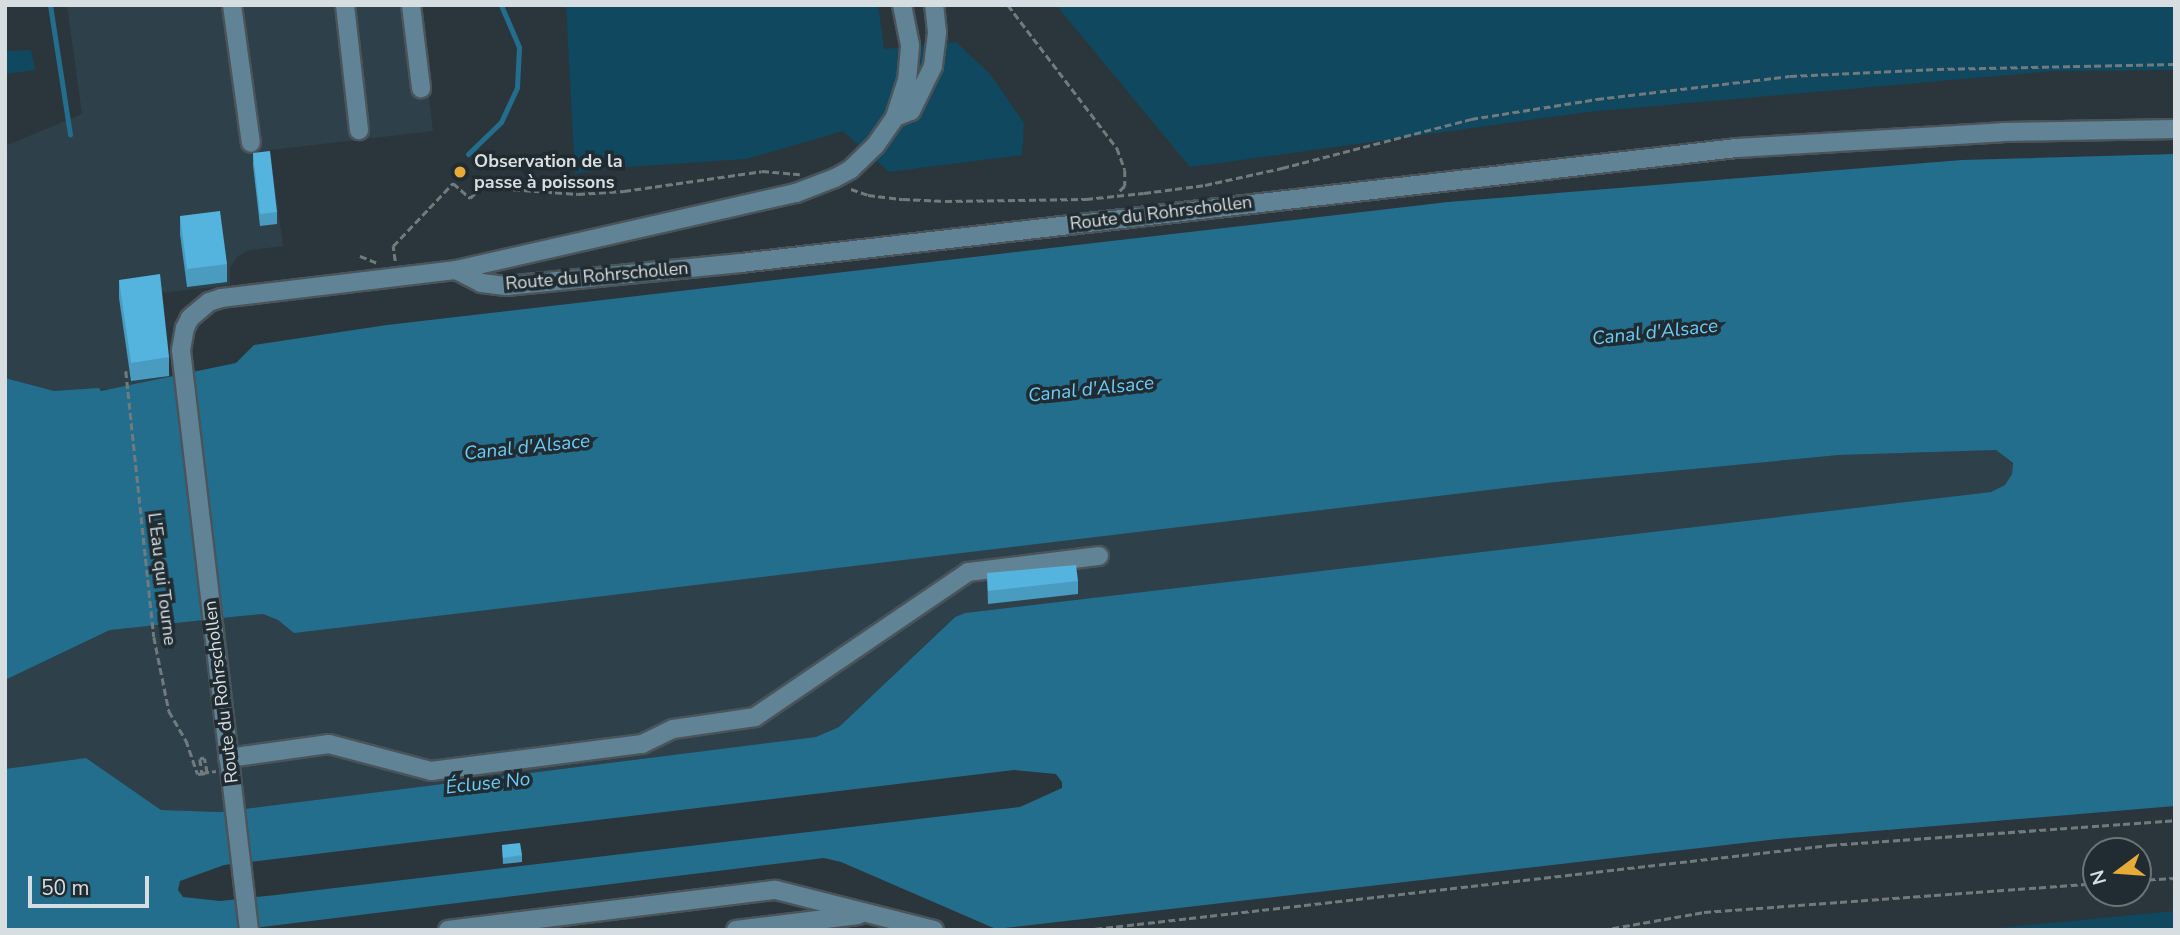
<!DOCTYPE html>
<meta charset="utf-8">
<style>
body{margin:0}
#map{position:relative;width:2180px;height:935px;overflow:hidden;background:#2b363c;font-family:"Nunito Sans",sans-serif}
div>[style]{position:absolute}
.built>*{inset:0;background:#2e414a}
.green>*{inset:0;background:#0f485f}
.water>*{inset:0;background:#236e8d}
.stream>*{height:5px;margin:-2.5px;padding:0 2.5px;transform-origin:2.5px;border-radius:2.5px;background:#236e8d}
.path>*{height:2.5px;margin-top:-1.25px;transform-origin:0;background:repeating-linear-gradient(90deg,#707a7f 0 7px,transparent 0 10.5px)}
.roads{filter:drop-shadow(2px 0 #4a545a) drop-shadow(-2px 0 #4a545a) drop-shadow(0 2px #4a545a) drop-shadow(0 -2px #4a545a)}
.minor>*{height:18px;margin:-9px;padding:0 9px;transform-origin:9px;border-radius:9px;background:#608496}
.path-bridge>*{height:2.5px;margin-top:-1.25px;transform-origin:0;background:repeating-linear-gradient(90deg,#707a7f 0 7px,transparent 0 10.5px)}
.wall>*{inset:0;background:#499bbf}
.building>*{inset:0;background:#55b4de}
.dots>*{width:19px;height:19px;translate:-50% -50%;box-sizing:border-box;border:4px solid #212c32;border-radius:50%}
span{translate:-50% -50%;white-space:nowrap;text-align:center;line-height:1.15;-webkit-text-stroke:7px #212c32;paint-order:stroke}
.poi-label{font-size:18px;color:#d6dee1;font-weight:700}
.left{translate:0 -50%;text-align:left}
.street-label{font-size:18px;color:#d6dee1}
.water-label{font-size:19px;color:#6ccdf8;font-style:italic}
.frame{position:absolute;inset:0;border:7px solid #d6dee1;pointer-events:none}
.north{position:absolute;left:2082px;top:837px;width:70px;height:70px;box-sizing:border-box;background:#212c32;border:2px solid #697378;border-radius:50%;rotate:254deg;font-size:19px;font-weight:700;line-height:28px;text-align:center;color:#d6dee1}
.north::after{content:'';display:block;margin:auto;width:24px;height:32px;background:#e7ac37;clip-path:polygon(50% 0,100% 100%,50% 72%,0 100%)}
.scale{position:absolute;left:28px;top:876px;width:121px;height:32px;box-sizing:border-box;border:4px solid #d6dee1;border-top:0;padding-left:9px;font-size:21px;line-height:24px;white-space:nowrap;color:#d6dee1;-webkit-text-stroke:5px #212c32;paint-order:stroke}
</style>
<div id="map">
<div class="built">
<div style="clip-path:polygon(67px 5px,418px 5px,433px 131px,270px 150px,283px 246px,249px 250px,238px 256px,230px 267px,230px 285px,160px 293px,199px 620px,263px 614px,278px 620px,294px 632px,1556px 482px,1839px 455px,1996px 450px,2013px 464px,2012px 474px,2005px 485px,1991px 492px,965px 613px,954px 617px,839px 727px,816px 737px,220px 812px,161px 810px,86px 758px,5px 769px,5px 680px,109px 631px,110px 389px,54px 391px,5px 378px,5px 146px,82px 114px)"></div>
</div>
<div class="green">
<div style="clip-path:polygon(566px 5px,878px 5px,884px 49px,956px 42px,990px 74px,1024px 123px,1022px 155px,889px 172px,843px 131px,746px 159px,611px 168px,575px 174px)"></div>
<div style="clip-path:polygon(1056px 5px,2175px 5px,2175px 70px,2053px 71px,1588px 112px,1190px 167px)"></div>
<div style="clip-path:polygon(31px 50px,35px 70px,5px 74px,5px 51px)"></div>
<div style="clip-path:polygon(2175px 911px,2175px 930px,1978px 930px)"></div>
</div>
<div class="water">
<div style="clip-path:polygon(evenodd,2175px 154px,2175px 806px,1778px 839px,996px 929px,841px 862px,824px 858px,238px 930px,5px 930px,5px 769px,86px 758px,161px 810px,220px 812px,816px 737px,839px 727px,955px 617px,965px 613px,1991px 492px,2005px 485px,2012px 474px,2013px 463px,1996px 450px,1839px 455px,1556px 482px,294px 633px,278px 620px,263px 614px,241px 616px,110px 630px,5px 680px,5px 378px,54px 391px,99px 388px,101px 391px,236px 363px,254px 345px,387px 325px,1448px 202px,1962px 160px,2175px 154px,1014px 770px,1056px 774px,1062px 782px,1062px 788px,1020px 807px,276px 895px,220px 901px,183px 897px,178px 890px,180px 881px,224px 865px,1014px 770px)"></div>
</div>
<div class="stream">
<div style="left:50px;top:5px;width:131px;rotate:81.2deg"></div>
<div style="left:468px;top:154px;width:46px;rotate:-44.1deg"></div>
<div style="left:501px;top:122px;width:38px;rotate:-65deg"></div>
<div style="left:517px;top:87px;width:40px;rotate:-87.1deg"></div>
<div style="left:519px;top:47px;width:46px;rotate:-113.2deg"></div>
</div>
<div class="path">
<div style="left:1008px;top:5px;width:180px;rotate:52.7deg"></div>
<div style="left:1117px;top:148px;width:23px;rotate:70deg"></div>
<div style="left:1125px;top:170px;width:16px;rotate:90deg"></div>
<div style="left:1125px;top:186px;width:11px;rotate:135deg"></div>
<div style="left:851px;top:189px;width:18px;rotate:19deg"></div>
<div style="left:868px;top:195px;width:35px;rotate:7deg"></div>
<div style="left:903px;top:199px;width:42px;rotate:2.7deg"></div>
<div style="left:945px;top:201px;width:141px;rotate:-0.8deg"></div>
<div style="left:1086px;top:199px;width:58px;rotate:-5.9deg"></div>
<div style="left:1144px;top:193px;width:62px;rotate:-7.5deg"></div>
<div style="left:1205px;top:185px;width:79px;rotate:-12.4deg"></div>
<div style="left:1282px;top:168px;width:195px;rotate:-14.5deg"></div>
<div style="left:1471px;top:119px;width:128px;rotate:-9deg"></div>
<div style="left:1597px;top:99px;width:194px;rotate:-6.8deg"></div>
<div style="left:1790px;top:76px;width:147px;rotate:-2.7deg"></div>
<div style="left:1937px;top:69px;width:238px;rotate:-1.2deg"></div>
<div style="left:360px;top:256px;width:18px;rotate:22deg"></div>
<div style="left:395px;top:261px;width:15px;rotate:-98deg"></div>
<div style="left:393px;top:246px;width:87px;rotate:-46.4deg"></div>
<div style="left:453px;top:183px;width:23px;rotate:41deg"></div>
<div style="left:470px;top:198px;width:16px;rotate:-43deg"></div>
<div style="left:482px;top:187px;width:96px;rotate:4.2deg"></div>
<div style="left:578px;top:194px;width:46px;rotate:-3.7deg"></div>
<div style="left:624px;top:191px;width:139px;rotate:-8.2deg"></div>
<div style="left:762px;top:171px;width:38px;rotate:5deg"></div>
<div style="left:126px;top:371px;width:267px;rotate:84deg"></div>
<div style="left:154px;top:637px;width:76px;rotate:78.5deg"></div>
<div style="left:169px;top:711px;width:34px;rotate:60deg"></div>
<div style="left:186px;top:740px;width:36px;rotate:71deg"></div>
<div style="left:198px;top:774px;width:9px;rotate:-6deg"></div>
<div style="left:207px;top:773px;width:15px;rotate:-101deg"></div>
<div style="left:204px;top:758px;width:4px;rotate:166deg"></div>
<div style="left:200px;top:759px;width:14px;rotate:82deg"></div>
<div style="left:2138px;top:880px;width:37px;rotate:-3deg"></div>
<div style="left:1085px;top:930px;width:750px;rotate:-6.51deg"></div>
<div style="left:1830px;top:845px;width:346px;rotate:-4.1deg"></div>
<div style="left:1602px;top:930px;width:104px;rotate:-10deg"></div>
<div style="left:1704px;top:912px;width:393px;rotate:-4.2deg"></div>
</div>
<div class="roads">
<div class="minor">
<div style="left:232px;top:5px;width:139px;rotate:82.2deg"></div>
<div style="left:345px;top:5px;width:126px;rotate:83.6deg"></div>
<div style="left:411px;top:5px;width:84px;rotate:83.1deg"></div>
<div style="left:895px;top:117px;width:17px;rotate:-21deg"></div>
<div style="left:911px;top:111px;width:50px;rotate:-63.9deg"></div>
<div style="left:933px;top:66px;width:34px;rotate:-83deg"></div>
<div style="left:937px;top:32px;width:27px;rotate:-96deg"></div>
<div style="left:456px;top:270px;width:28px;rotate:27deg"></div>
<div style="left:481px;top:283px;width:25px;rotate:7deg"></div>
<div style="left:506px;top:286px;width:236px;rotate:-5.6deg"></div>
<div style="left:741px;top:263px;width:1003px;rotate:-6.59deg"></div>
<div style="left:1737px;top:148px;width:266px;rotate:-3.4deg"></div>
<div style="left:2003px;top:132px;width:172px;rotate:-1deg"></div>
<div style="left:228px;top:758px;width:102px;rotate:-7.9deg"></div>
<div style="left:329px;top:744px;width:106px;rotate:14.8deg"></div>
<div style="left:431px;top:771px;width:213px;rotate:-7.3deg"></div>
<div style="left:642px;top:744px;width:34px;rotate:-26deg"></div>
<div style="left:673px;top:729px;width:83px;rotate:-8.3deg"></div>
<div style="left:755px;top:717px;width:258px;rotate:-34.2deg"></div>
<div style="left:968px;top:572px;width:132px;rotate:-7deg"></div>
<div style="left:249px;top:930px;width:584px;rotate:-96.69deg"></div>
<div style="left:181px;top:350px;width:22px;rotate:-80deg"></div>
<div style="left:185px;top:328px;width:11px;rotate:-63deg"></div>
<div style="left:190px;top:318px;width:25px;rotate:-40deg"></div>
<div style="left:209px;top:302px;width:13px;rotate:-18deg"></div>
<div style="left:221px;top:298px;width:237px;rotate:-6.8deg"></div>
<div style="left:456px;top:270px;width:349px;rotate:-12.8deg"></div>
<div style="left:796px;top:193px;width:42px;rotate:-21deg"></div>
<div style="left:835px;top:178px;width:18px;rotate:-29deg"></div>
<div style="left:851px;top:169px;width:33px;rotate:-44deg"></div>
<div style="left:875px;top:146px;width:35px;rotate:-55deg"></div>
<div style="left:895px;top:117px;width:38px;rotate:-72deg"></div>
<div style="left:907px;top:81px;width:36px;rotate:-85deg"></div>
<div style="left:910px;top:45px;width:41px;rotate:-101.3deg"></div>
<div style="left:448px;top:930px;width:330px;rotate:-7deg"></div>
<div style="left:776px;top:890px;width:163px;rotate:14.2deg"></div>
<div style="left:736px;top:930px;width:123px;rotate:-7deg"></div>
</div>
</div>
<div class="path-bridge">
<div style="left:202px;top:773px;width:14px;rotate:-8deg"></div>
</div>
<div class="wall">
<div style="clip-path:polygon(253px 153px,277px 212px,277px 224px,260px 226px,253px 165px)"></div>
<div style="clip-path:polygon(180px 216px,227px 264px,227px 282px,187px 287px,180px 234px)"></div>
<div style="clip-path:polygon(119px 280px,169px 357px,169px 376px,131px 381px,119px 298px)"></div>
<div style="clip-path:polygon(987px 573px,1078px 581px,1078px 594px,988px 604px)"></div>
<div style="clip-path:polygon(502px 845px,522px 855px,522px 862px,503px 864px)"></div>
</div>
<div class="building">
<div style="clip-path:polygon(270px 151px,277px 212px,260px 214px,253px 153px)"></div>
<div style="clip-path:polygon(220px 211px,227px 264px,187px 269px,180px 216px)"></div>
<div style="clip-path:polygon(160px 274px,169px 357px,131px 363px,119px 280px)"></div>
<div style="clip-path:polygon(1076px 565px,1078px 581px,988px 591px,987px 573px)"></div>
<div style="clip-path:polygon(520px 843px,522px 855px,503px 858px,502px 845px)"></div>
</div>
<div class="dots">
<div style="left:460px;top:172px;background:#e7ac37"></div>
</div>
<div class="poi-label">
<span class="left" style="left:474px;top:172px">Observation de la<br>passe à poissons</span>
</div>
<div class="street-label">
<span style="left:1161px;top:213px;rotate:-7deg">Route du Rohrschollen</span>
<span style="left:597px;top:276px;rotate:-5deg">Route du Rohrschollen</span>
<span style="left:162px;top:579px;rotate:83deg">L'Eau qui Tourne</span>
<span style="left:221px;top:692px;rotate:-97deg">Route du Rohrschollen</span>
</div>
<div class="water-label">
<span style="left:1655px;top:333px;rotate:-6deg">Canal d'Alsace</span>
<span style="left:1091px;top:390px;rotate:-6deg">Canal d'Alsace</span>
<span style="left:527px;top:448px;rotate:-6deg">Canal d'Alsace</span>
<span style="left:488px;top:784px;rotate:-6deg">Écluse No</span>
</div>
<div class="frame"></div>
<div class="north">N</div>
<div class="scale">50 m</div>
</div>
